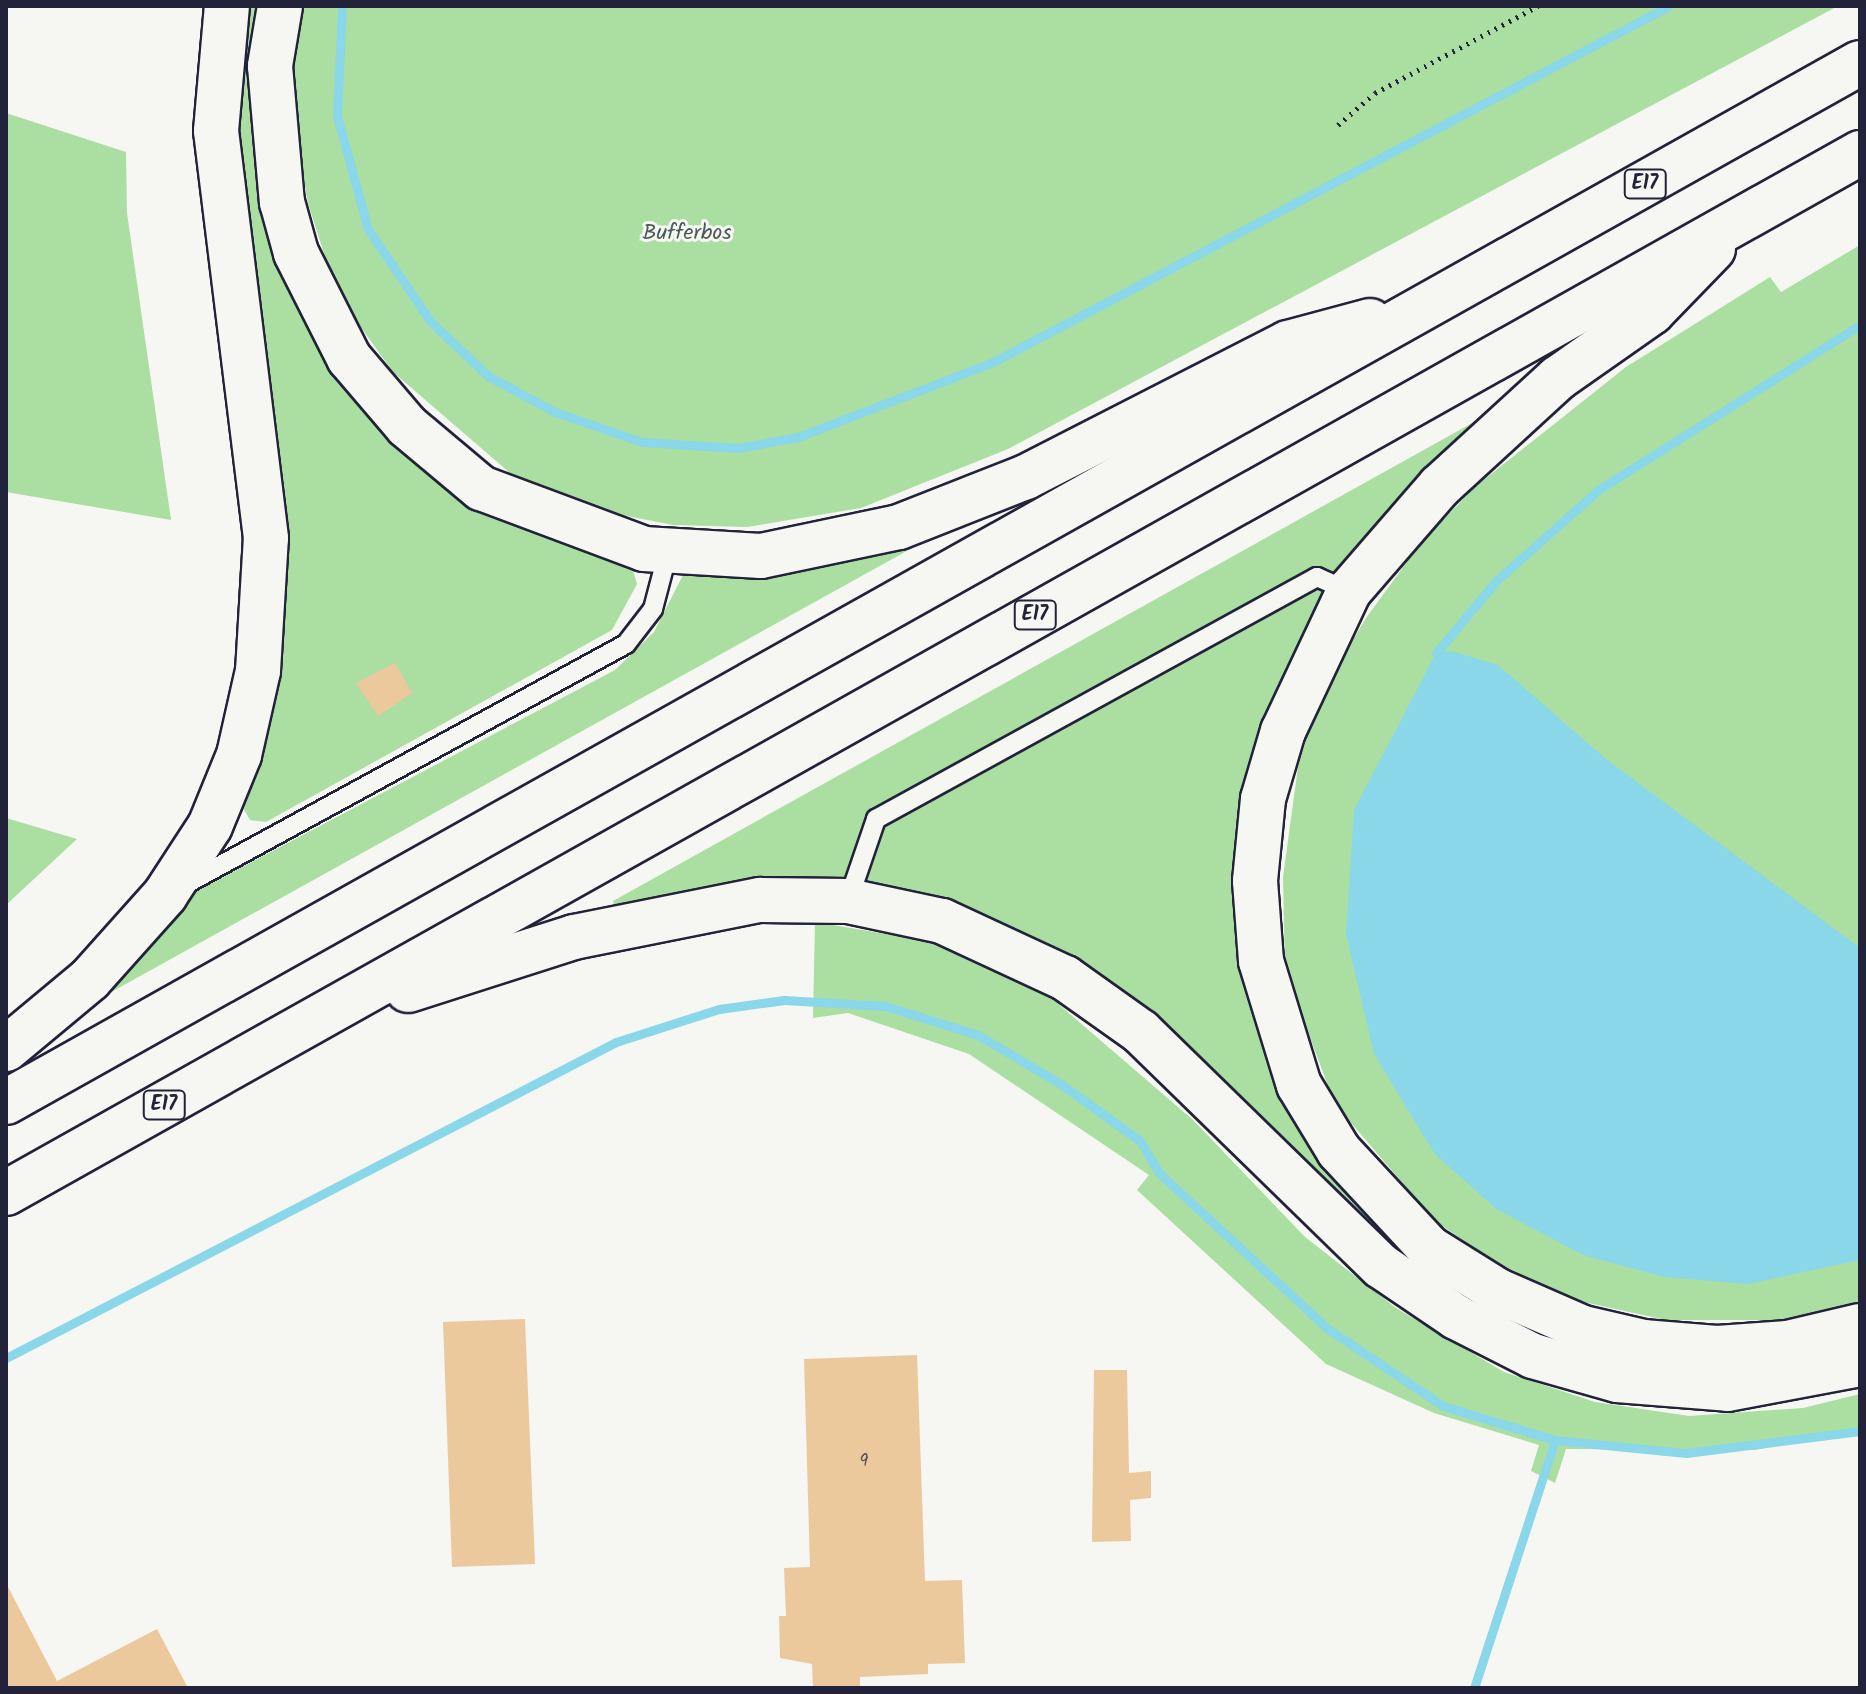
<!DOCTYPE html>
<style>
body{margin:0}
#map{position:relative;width:1866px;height:1694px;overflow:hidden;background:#f6f6f2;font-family:Kalam,sans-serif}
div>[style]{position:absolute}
.green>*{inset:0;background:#aadfa1}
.water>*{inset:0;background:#89d7e8}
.stream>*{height:9px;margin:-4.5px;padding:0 4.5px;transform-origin:4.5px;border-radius:4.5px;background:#89d7e8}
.building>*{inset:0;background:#ecc99d}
.path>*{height:5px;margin-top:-2.5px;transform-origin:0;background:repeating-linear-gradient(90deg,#22223b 0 2px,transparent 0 8px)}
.roads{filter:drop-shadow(2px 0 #22223b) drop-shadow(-2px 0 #22223b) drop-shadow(0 2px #22223b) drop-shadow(0 -2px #22223b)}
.service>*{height:18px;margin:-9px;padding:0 9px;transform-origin:9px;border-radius:9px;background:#f6f6f2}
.motorway>*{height:44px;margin:-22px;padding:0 22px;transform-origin:22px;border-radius:22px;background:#f6f6f2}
span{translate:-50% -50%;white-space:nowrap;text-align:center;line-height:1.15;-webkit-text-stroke:6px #f6f6f2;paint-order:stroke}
.number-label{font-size:18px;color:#544c54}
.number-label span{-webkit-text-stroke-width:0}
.shield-label span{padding:2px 6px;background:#f6f6f2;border:2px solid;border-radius:6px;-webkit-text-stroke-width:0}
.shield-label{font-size:20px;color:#22223b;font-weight:700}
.park-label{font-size:22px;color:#4b5b5a}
.frame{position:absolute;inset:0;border:8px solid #22223b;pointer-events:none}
</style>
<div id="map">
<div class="green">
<div style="clip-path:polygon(242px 6px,264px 6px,270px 213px,474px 497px,526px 529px,630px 561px,637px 584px,612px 630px,266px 822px,250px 820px,237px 797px,264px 735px,236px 224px,234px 51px)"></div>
<div style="clip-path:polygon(303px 6px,1838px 6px,1008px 449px,861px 508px,747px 527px,673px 525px,581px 507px,510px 473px,393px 372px,337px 294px,308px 203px,289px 96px)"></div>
<div style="clip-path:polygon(6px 113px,126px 152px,127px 213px,171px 520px,6px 492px)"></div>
<div style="clip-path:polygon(1860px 245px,1860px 1302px,1783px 1320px,1666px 1320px,1579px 1301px,1497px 1263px,1435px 1221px,1335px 1104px,1285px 971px,1283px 877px,1298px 767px,1319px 697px,1366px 618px,1420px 544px,1476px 486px,1626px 367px,1770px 277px,1781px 292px)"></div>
<div style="clip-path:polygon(1474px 422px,1480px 422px,1425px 475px,1242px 845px,1315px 1146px,1597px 1348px,1535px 1342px,1433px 1287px,986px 921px,616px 911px,613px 901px)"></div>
<div style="clip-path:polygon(916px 540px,914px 547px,88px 1005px,161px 918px,195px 892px,615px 670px,654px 632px,683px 575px)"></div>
<div style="clip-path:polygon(6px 818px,77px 839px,6px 905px)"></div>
<div style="clip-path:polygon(815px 922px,933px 942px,1042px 990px,1193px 1120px,1305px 1237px,1396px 1308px,1504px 1372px,1595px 1402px,1689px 1416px,1803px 1408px,1860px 1394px,1860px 1431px,1755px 1450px,1566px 1449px,1555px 1483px,1531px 1471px,1539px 1445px,1434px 1413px,1326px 1364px,1137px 1190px,1149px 1175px,969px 1054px,848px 1013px,813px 1018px)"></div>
</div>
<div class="water">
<div style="clip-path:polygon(1451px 651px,1498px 665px,1606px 759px,1860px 948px,1860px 1260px,1748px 1284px,1664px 1277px,1583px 1255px,1496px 1209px,1434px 1153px,1374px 1054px,1346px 934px,1354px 810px,1436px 653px)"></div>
</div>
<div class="stream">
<div style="left:342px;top:6px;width:110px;rotate:92.6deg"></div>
<div style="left:337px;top:116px;width:117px;rotate:74.7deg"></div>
<div style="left:368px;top:229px;width:111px;rotate:56deg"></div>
<div style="left:430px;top:321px;width:80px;rotate:43.5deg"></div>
<div style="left:488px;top:376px;width:76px;rotate:28.2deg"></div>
<div style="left:555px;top:412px;width:92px;rotate:19deg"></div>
<div style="left:642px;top:442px;width:96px;rotate:3.6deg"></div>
<div style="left:738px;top:448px;width:61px;rotate:-10.4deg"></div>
<div style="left:798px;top:437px;width:209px;rotate:-21deg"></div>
<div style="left:993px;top:362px;width:764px;rotate:-27.77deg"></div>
<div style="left:1436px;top:653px;width:94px;rotate:-50.2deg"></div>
<div style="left:1496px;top:581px;width:137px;rotate:-41.7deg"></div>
<div style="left:1598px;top:490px;width:310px;rotate:-32.2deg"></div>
<div style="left:6px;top:1358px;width:687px;rotate:-27.39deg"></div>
<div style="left:616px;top:1042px;width:108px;rotate:-17.8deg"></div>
<div style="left:719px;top:1009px;width:66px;rotate:-7.9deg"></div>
<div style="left:784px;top:1000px;width:101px;rotate:3.4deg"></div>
<div style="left:885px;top:1006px;width:97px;rotate:17.3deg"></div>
<div style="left:978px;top:1035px;width:96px;rotate:30.6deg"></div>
<div style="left:1061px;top:1084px;width:97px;rotate:35.8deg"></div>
<div style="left:1140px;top:1141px;width:37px;rotate:59deg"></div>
<div style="left:1159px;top:1173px;width:230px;rotate:42.7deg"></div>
<div style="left:1328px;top:1329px;width:138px;rotate:33.8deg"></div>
<div style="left:1443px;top:1406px;width:117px;rotate:16.9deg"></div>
<div style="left:1555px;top:1440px;width:132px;rotate:5.7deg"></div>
<div style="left:1686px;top:1453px;width:175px;rotate:-7.2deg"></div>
<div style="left:1474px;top:1688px;width:261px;rotate:-71.9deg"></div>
</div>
<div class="building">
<div style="clip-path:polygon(395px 663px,412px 693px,378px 716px,356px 683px)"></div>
<div style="clip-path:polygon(525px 1319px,535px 1564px,452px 1567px,443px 1322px)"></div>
<div style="clip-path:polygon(917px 1355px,925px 1581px,962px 1580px,965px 1663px,928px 1664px,928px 1674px,860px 1677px,860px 1688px,813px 1688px,812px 1664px,780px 1658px,779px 1616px,786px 1616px,784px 1568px,810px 1567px,804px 1359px)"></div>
<div style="clip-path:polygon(1094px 1370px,1127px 1370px,1129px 1473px,1151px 1471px,1151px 1498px,1130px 1500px,1131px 1541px,1092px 1542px)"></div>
<div style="clip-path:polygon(6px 1583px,57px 1681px,157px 1629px,188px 1688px,6px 1688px)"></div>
</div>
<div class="path">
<div style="left:1338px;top:125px;width:49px;rotate:-40.9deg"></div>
<div style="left:1375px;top:93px;width:185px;rotate:-28.1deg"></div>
</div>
<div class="roads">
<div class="service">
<div style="left:186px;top:884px;width:501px;rotate:-28.61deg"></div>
<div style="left:626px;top:644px;width:44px;rotate:-52.4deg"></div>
<div style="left:653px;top:609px;width:59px;rotate:-75.3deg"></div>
<div style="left:848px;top:901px;width:87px;rotate:-71.1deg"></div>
<div style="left:876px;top:819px;width:503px;rotate:-28.76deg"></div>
<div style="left:1317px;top:577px;width:35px;rotate:24deg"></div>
</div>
<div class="motorway">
<div style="left:280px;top:6px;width:61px;rotate:99.5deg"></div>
<div style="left:270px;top:66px;width:137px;rotate:85deg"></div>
<div style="left:282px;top:202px;width:53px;rotate:74.6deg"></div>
<div style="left:296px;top:253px;width:118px;rotate:63.2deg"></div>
<div style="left:349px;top:358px;width:89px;rotate:49.5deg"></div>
<div style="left:407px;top:426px;width:97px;rotate:40deg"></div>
<div style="left:481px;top:488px;width:174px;rotate:20.5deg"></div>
<div style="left:644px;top:549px;width:117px;rotate:3.4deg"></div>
<div style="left:761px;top:556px;width:141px;rotate:-11.9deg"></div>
<div style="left:899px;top:527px;width:136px;rotate:-21.5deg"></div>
<div style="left:1026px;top:477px;width:294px;rotate:-27.1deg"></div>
<div style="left:1288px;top:343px;width:85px;rotate:-15deg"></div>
<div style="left:1713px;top:249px;width:88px;rotate:134.1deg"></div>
<div style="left:1652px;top:312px;width:115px;rotate:144.9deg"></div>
<div style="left:1558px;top:378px;width:160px;rotate:137.5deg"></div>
<div style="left:1440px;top:486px;width:139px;rotate:130.9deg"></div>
<div style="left:1349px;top:591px;width:155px;rotate:115.2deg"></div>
<div style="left:1283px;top:731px;width:71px;rotate:106.4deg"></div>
<div style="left:1263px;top:799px;width:82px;rotate:95.6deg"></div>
<div style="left:1255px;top:881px;width:80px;rotate:85.7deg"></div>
<div style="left:1261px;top:961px;width:130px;rotate:73deg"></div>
<div style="left:1299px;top:1085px;width:77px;rotate:58.8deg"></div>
<div style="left:1339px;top:1151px;width:132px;rotate:47.1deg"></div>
<div style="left:1429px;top:1248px;width:81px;rotate:31.9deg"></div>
<div style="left:1498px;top:1291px;width:93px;rotate:23.5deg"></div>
<div style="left:1583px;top:1328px;width:62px;rotate:13.1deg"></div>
<div style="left:1643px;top:1342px;width:74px;rotate:4.6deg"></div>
<div style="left:1717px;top:1348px;width:71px;rotate:-4deg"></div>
<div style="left:1788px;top:1343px;width:74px;rotate:-13.3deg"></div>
<div style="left:408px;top:990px;width:174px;rotate:-17.7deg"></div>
<div style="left:574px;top:937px;width:190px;rotate:-11.3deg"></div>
<div style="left:760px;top:900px;width:88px;rotate:0.7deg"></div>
<div style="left:848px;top:901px;width:96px;rotate:12deg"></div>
<div style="left:942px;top:921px;width:136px;rotate:24.9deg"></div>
<div style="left:1065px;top:978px;width:93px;rotate:35.4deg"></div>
<div style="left:1141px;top:1032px;width:335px;rotate:44.3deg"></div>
<div style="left:1381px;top:1266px;width:91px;rotate:34.2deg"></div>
<div style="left:1456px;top:1317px;width:86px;rotate:26.9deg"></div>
<div style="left:1533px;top:1356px;width:87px;rotate:15.9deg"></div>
<div style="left:1617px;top:1380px;width:111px;rotate:4.6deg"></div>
<div style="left:1728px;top:1389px;width:134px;rotate:-10.7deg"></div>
<div style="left:6px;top:1049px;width:109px;rotate:-39.8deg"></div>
<div style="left:90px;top:979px;width:113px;rotate:-48.2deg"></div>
<div style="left:165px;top:895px;width:82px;rotate:-56.9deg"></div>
<div style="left:210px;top:826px;width:77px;rotate:-67.8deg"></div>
<div style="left:239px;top:755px;width:86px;rotate:-77.3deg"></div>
<div style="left:258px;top:671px;width:133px;rotate:-86.6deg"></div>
<div style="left:266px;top:538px;width:410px;rotate:-97deg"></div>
<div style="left:216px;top:131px;width:125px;rotate:-85deg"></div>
<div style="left:6px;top:1102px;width:2125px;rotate:-29.27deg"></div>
<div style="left:6px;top:1193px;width:2126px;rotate:-29.29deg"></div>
</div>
</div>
<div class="number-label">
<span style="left:864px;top:1462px">9</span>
</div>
<div class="shield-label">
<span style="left:1645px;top:184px">E17</span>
<span style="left:1035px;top:615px">E17</span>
<span style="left:164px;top:1105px">E17</span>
</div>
<div class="park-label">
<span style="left:687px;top:234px">Bufferbos</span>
</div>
<div class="frame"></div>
</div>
